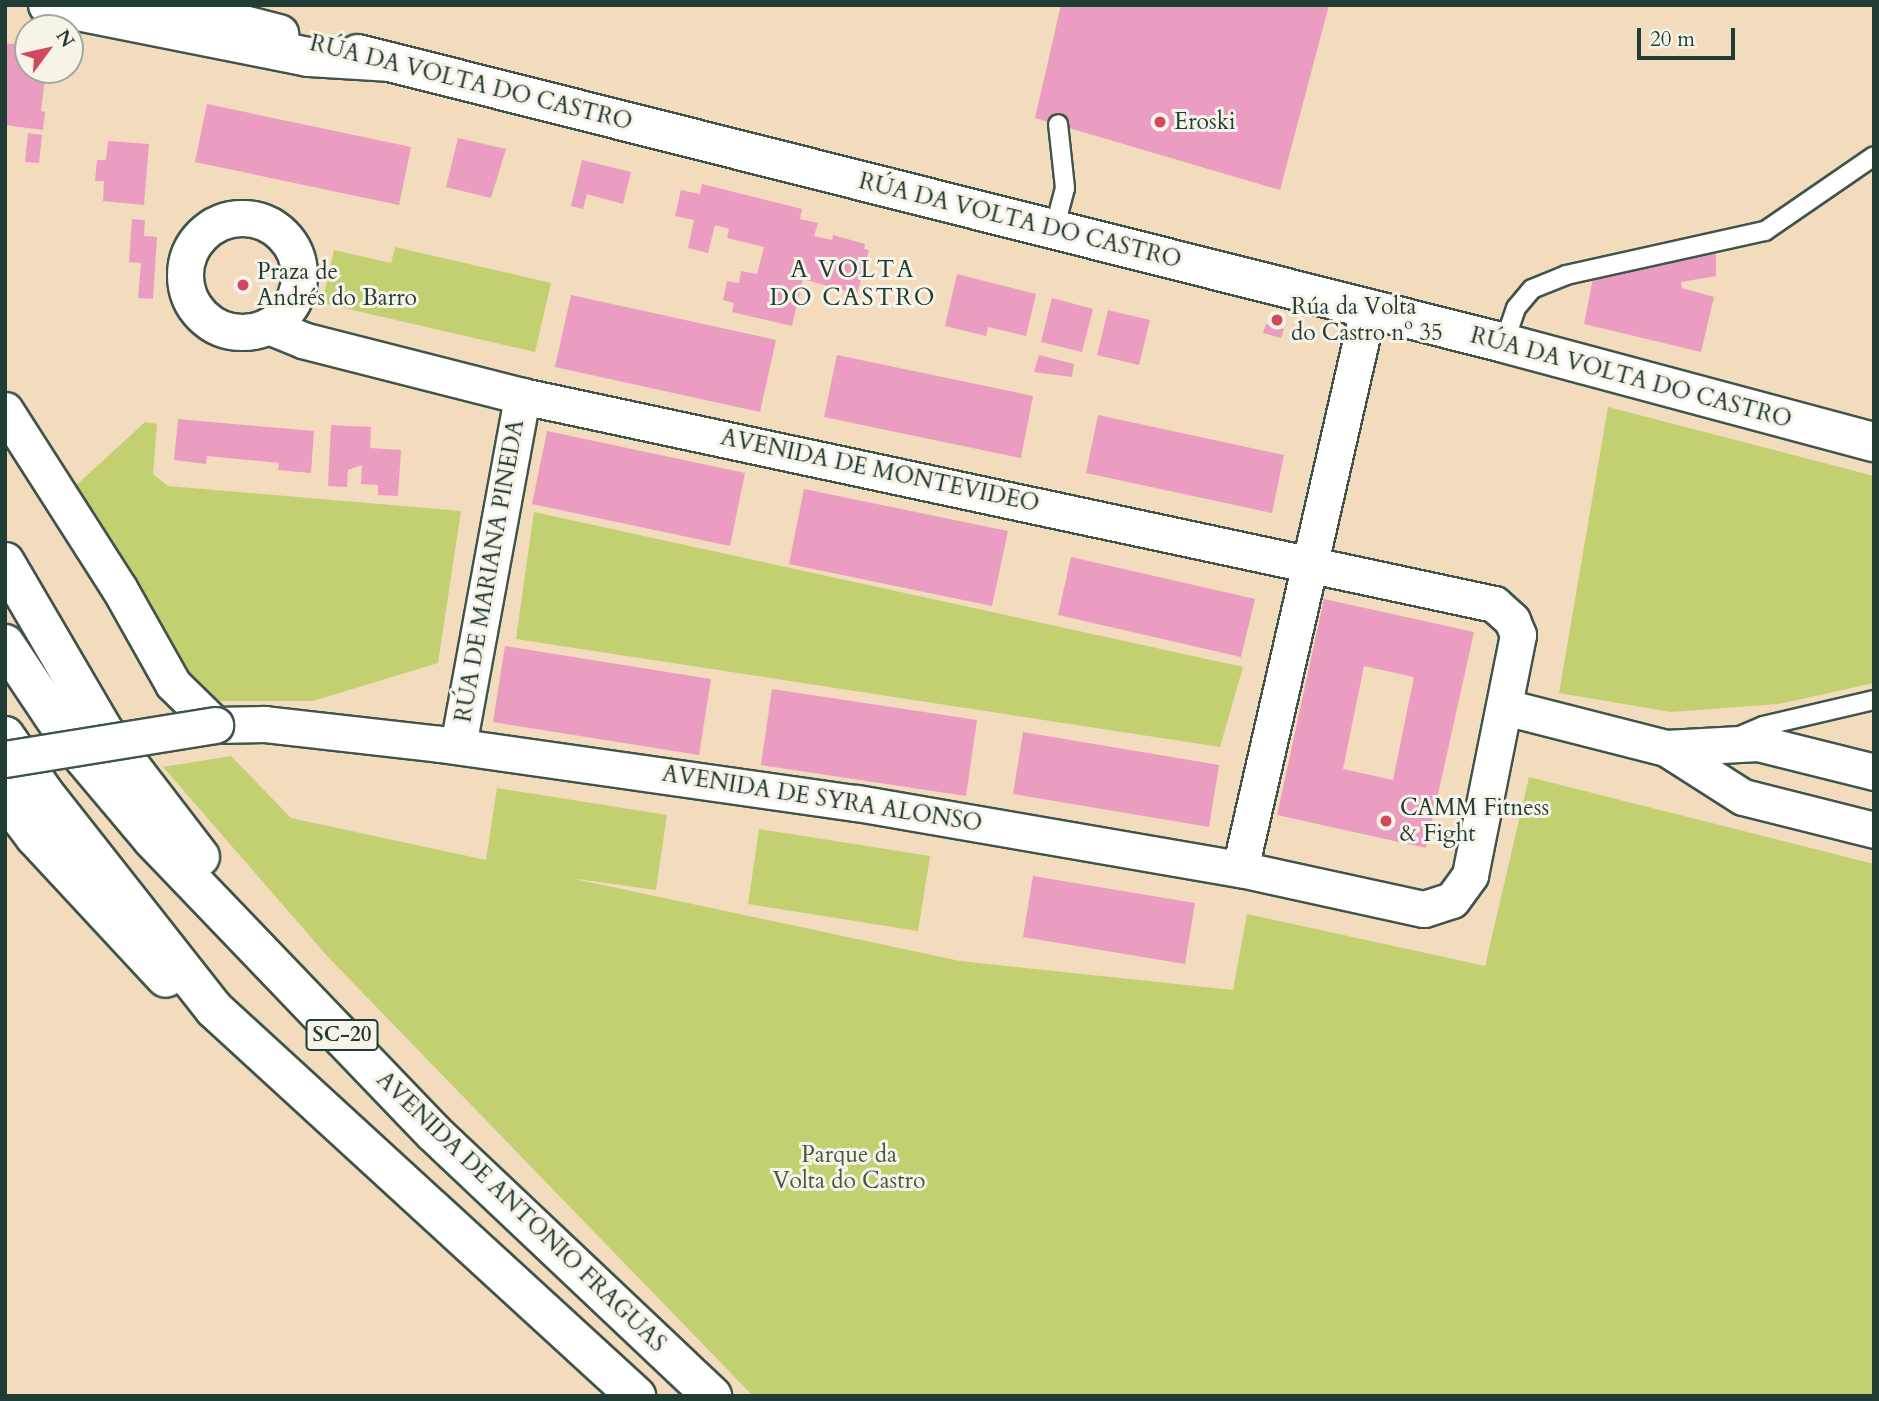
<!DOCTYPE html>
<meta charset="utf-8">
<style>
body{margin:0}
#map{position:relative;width:1879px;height:1401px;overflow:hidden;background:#f3dbbd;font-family:Cardo,serif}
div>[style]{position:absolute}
.green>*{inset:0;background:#c3d072}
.building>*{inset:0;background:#ea9dc1}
.roads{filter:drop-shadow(2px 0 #3f5549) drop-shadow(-2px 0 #3f5549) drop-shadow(0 2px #3f5549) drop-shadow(0 -2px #3f5549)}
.lane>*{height:18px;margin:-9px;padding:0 9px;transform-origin:9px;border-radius:9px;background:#fff}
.street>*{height:35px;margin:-17.5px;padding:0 17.5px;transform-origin:17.5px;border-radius:17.5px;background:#fff}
.street>.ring{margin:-17.5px;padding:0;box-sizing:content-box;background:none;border:35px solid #fff;border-radius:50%}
.secondary>*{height:38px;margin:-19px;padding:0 19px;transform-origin:19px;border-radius:19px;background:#fff}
.highway>*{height:38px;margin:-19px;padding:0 19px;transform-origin:19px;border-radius:19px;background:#fff}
.bridges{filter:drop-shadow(2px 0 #3f5549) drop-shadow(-2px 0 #3f5549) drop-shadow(0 2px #3f5549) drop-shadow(0 -2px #3f5549)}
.street-bridge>*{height:35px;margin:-17.5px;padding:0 17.5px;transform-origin:17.5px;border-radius:17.5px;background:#fff}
.dots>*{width:19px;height:19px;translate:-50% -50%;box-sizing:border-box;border:4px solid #f7f3e8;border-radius:50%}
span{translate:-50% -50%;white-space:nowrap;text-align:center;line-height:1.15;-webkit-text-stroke:6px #f7f3e8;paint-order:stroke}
.shield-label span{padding:2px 5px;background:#f7f3e8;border:2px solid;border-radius:5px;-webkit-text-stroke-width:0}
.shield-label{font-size:21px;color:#1f3d34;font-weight:700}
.street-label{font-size:23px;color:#1f3d34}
.poi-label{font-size:23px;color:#1f3d34}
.left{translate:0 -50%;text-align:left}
.park-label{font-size:23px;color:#405a40}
.neighbourhood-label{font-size:24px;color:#1f3d34;letter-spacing:2px}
.frame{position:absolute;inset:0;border:7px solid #1f3d34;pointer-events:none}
.north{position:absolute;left:14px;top:14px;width:70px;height:70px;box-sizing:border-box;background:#f7f3e8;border:2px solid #a1aaa0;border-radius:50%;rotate:57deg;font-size:19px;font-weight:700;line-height:28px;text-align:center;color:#1f3d34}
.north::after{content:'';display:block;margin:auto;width:24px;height:32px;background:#d1495b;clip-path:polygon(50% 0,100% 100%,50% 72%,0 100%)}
.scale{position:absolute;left:1637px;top:28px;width:98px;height:32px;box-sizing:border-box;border:4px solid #1f3d34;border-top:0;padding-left:9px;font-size:21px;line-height:24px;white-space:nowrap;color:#1f3d34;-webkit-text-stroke:5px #f7f3e8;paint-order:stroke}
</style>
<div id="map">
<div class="green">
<div style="clip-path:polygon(395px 247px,551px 283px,535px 352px,322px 303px,334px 250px,391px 263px)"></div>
<div style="clip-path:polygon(1608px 407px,1874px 476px,1874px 683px,1779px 704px,1671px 712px,1559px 693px)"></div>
<div style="clip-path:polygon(145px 422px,157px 424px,153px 474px,168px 486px,461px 511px,438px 663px,313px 701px,221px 701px,193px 687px,70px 491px)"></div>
<div style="clip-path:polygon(534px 512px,1243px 667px,1220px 747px,516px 639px)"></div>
<div style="clip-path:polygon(231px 756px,291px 818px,486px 860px,497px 788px,667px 815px,656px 890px,570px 878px,960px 961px,1233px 990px,1247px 914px,1485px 966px,1529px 777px,1874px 864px,1874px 1396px,753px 1396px,328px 957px,163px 767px)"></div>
<div style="clip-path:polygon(759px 829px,930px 856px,918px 931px,748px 904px)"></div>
</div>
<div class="building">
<div style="clip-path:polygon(1061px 5px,1329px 5px,1280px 190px,1035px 118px)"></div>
<div style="clip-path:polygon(5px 43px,28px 46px,28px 70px,46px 70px,41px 111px,45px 112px,43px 130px,5px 125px)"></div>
<div style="clip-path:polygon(207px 104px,411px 147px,399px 205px,195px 162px)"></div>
<div style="clip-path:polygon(28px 133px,42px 135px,39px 163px,25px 162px)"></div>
<div style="clip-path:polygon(458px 138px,506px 149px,491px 198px,446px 187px)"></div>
<div style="clip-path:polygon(108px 141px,149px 144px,144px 205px,103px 201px,104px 181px,95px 181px,97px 160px,106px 160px)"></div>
<div style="clip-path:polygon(582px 160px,631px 172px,623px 204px,587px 194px,583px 209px,571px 206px)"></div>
<div style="clip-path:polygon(702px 184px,802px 209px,800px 219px,818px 223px,814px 236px,832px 240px,833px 235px,865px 244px,864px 249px,869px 250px,857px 294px,803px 279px,792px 326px,732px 312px,734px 303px,723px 300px,727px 281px,739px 283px,741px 271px,757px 274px,764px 247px,727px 238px,729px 229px,715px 225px,708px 253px,688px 248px,694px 220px,675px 216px,681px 190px,700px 194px)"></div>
<div style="clip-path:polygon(132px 219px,145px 220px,144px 236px,157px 237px,153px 299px,138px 298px,141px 263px,129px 262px)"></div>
<div style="clip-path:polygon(1716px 249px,1716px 276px,1681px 282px,1682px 288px,1714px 297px,1701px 352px,1584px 324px,1594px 273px)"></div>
<div style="clip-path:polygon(957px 274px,1036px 294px,1026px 336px,988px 327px,986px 336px,945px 326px)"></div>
<div style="clip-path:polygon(571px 295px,776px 340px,760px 412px,555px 367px)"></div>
<div style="clip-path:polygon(1052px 298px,1093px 309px,1082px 352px,1041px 342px)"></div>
<div style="clip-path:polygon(1108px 310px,1150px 320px,1139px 365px,1097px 355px)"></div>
<div style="clip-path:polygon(1266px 324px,1284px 329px,1281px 338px,1263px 333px)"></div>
<div style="clip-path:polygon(837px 355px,1033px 396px,1021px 458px,824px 417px)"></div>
<div style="clip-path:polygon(1039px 355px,1074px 364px,1072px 377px,1034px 372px)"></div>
<div style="clip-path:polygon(1098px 415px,1284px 455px,1272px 513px,1086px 473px)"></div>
<div style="clip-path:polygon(178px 419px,314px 431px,311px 473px,278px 470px,279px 463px,207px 456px,206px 464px,174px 460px)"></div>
<div style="clip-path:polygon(331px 425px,371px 427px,370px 448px,401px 450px,398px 496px,378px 495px,378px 485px,361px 484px,362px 465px,348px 470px,347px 487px,328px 486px)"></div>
<div style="clip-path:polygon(547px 431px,745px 473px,730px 546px,532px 504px)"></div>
<div style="clip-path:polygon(804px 489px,1008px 531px,992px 606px,789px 564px)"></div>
<div style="clip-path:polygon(1071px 557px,1255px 599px,1241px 657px,1058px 615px)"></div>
<div style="clip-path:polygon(evenodd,1324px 599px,1474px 632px,1426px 848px,1277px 815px,1324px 599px,1364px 666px,1414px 677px,1393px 780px,1343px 769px,1364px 666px)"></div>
<div style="clip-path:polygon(505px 646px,711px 679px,699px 755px,493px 722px)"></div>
<div style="clip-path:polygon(772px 689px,977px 720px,966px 796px,761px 765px)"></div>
<div style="clip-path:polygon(1023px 732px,1219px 765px,1209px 827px,1013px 794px)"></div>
<div style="clip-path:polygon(1033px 876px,1195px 903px,1185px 964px,1023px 937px)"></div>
</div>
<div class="roads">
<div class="lane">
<div style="left:1054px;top:230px;width:43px;rotate:-75.3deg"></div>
<div style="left:1065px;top:188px;width:64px;rotate:-96.2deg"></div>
<div style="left:1504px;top:343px;width:37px;rotate:-71deg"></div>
<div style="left:1516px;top:308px;width:25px;rotate:-50deg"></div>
<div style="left:1532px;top:289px;width:37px;rotate:-22deg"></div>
<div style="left:1566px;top:275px;width:204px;rotate:-12.5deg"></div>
<div style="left:1765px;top:231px;width:132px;rotate:-34.5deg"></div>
<div style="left:1742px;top:735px;width:23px;rotate:-23deg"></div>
<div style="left:1763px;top:726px;width:114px;rotate:-13.2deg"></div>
</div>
<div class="street">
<div class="ring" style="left:185px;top:218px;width:79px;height:79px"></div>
<div style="left:5px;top:410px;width:211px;rotate:57.4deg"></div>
<div style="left:119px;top:588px;width:110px;rotate:60.6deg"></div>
<div style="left:173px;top:684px;width:59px;rotate:44.3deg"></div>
<div style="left:215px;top:725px;width:50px;rotate:-1.1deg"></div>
<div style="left:265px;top:724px;width:176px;rotate:6.5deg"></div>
<div style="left:440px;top:744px;width:421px;rotate:8.1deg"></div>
<div style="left:857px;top:803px;width:389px;rotate:9.8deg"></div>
<div style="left:1240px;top:869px;width:188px;rotate:12.3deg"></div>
<div style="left:1424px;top:909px;width:29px;rotate:-18deg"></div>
<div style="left:1452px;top:900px;width:31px;rotate:-54deg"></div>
<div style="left:1470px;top:875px;width:245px;rotate:-78.7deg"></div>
<div style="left:1518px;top:635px;width:16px;rotate:-112deg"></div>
<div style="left:1512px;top:620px;width:24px;rotate:-138deg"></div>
<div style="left:1494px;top:604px;width:994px;rotate:-167.92deg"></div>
<div style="left:522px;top:396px;width:226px;rotate:-165.7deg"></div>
<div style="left:303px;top:340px;width:38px;rotate:-158deg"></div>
<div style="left:1505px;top:707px;width:166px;rotate:14.3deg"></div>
<div style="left:1666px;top:748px;width:91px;rotate:32.5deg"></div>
<div style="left:1743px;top:797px;width:135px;rotate:14.1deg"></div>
<div style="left:458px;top:746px;width:356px;rotate:-79.6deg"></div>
<div style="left:1666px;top:748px;width:92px;rotate:-3.1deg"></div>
<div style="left:1758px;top:743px;width:120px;rotate:14deg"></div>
<div style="left:1240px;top:869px;width:574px;rotate:-77.12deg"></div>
</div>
<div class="secondary">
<div style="left:166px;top:5px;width:117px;rotate:14.4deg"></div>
<div style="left:358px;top:54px;width:1182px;rotate:14.15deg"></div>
<div style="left:1504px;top:343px;width:383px;rotate:15deg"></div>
</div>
<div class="highway">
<div style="left:48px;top:5px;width:265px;rotate:11.3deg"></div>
<div style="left:308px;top:57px;width:81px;rotate:3.5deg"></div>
<div style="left:5px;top:562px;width:198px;rotate:59.7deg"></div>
<div style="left:105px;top:733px;width:156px;rotate:52.5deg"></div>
<div style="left:5px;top:644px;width:120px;rotate:56.2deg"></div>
<div style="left:72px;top:744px;width:124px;rotate:49.9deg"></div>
<div style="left:152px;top:839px;width:407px;rotate:46.2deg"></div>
<div style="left:434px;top:1133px;width:383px;rotate:43.4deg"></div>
<div style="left:5px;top:736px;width:69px;rotate:55.6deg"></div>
<div style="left:44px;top:793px;width:275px;rotate:51.8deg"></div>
<div style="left:214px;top:1009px;width:573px;rotate:42.52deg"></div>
<div style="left:5px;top:797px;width:50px;rotate:53.1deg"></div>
<div style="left:35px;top:837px;width:192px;rotate:47.1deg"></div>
</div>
</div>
<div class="bridges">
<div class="street-bridge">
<div style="left:5px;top:759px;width:213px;rotate:-9.2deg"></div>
</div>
</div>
<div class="dots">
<div style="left:1160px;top:122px;background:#d1495b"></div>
<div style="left:243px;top:285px;background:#d1495b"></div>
<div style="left:1277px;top:320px;background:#d1495b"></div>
<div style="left:1386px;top:821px;background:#d1495b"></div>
</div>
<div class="shield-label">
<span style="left:342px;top:1035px">SC-20</span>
</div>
<div class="street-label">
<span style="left:471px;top:83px;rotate:14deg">RÚA DA VOLTA DO CASTRO</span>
<span style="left:1020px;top:221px;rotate:14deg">RÚA DA VOLTA DO CASTRO</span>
<span style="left:1631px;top:378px;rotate:15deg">RÚA DA VOLTA DO CASTRO</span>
<span style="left:880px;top:471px;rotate:12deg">AVENIDA DE MONTEVIDEO</span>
<span style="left:490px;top:571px;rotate:-80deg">RÚA DE MARIANA PINEDA</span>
<span style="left:822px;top:799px;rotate:9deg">AVENIDA DE SYRA ALONSO</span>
<span style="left:521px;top:1212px;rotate:44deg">AVENIDA DE ANTONIO FRAGUAS</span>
</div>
<div class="poi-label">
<span class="left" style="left:1174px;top:122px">Eroski</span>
<span class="left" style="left:257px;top:285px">Praza de<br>Andrés do Barro</span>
<span class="left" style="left:1291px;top:320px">Rúa da Volta<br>do Castro nº 35</span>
<span class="left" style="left:1400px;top:821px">CAMM Fitness<br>&amp; Fight</span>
</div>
<div class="park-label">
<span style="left:849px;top:1168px">Parque da<br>Volta do Castro</span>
</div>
<div class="neighbourhood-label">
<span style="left:853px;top:284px">A VOLTA<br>DO CASTRO</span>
</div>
<div class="frame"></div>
<div class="north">N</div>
<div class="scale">20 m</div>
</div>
